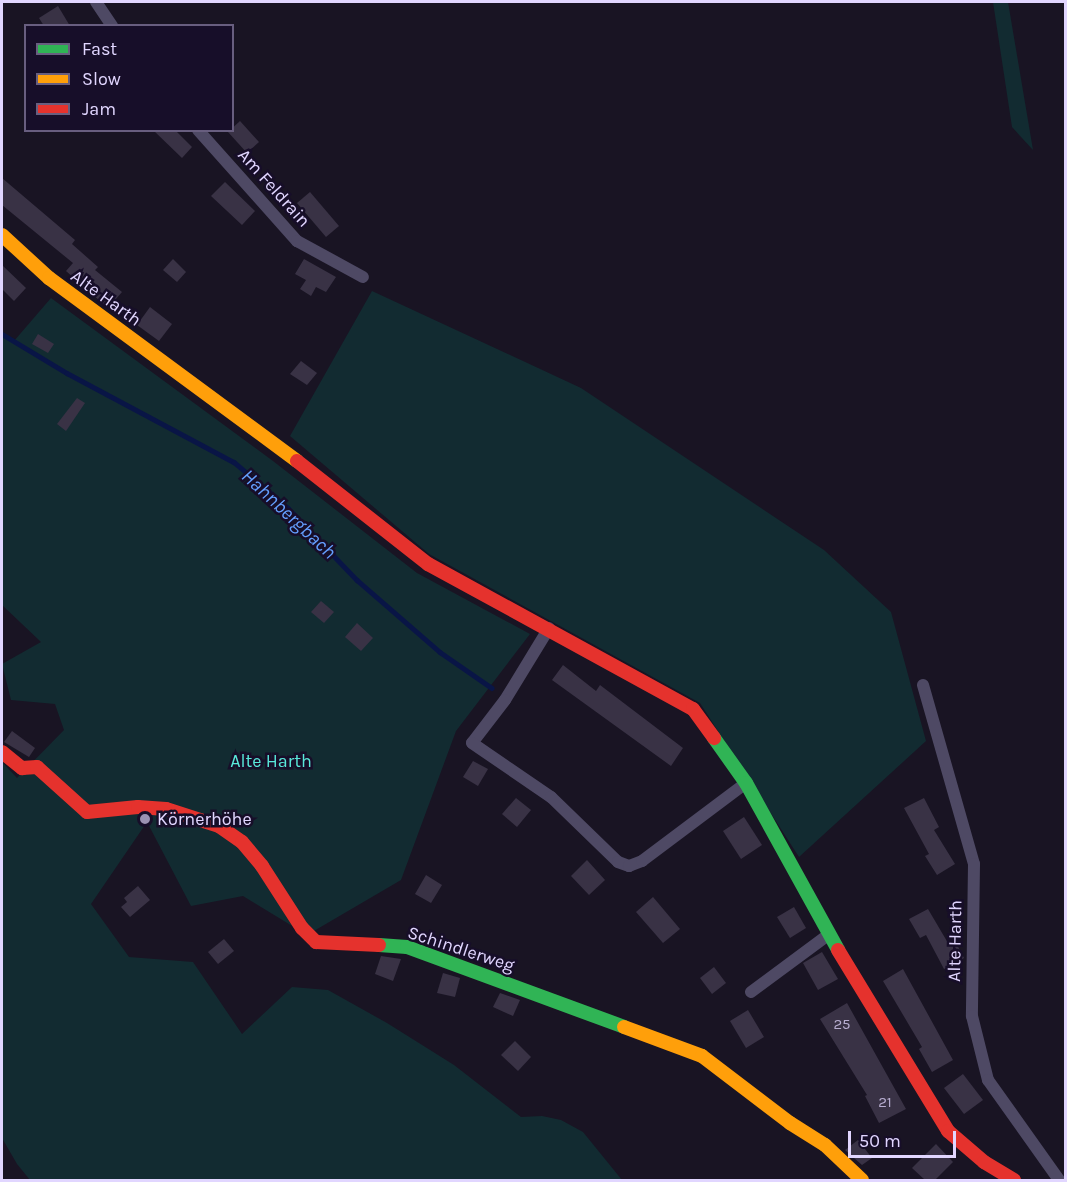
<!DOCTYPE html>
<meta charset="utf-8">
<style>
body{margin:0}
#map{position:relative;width:1067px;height:1182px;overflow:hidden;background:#191423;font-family:Karla,sans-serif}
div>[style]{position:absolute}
.green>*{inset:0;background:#122b31}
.stream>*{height:4.5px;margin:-2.25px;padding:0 2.25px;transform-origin:2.25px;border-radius:2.25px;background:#091546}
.building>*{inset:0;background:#393245}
.street>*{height:12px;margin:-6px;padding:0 6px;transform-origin:6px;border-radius:6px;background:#4e4964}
.fast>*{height:14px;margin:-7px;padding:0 7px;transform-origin:7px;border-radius:7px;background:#30b455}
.slow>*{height:14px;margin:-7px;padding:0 7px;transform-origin:7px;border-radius:7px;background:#ff9f0a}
.jam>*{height:14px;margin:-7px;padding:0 7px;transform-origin:7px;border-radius:7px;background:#e5322d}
.dots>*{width:16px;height:16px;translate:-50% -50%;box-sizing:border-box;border:3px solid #170e29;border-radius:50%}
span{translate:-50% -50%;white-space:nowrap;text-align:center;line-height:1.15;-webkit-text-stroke:5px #170e29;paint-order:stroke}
.number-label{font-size:15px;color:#b7add0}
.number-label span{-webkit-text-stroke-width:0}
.street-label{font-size:18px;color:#e1d6ff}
.park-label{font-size:18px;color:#59e8da}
.poi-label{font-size:18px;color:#e1d6ff}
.left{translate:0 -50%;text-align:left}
.water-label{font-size:20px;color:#649fff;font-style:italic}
.frame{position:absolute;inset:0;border:3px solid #e1d6ff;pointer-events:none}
.legend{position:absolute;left:24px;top:24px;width:210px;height:108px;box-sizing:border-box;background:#170e29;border:2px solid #685e7f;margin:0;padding:8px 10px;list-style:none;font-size:18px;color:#e1d6ff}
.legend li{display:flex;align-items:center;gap:12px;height:30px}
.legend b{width:30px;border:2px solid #685e7f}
.scale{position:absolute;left:848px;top:1131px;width:108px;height:27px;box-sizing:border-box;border:3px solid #e1d6ff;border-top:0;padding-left:8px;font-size:18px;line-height:21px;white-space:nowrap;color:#e1d6ff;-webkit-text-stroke:4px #170e29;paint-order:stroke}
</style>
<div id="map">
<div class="green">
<div style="clip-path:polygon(993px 2px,1008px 2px,1033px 150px,1012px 127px)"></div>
<div style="clip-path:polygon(372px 291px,581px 388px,824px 550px,891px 612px,926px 741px,799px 857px,700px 703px,429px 554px,290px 436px)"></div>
<div style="clip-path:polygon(51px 298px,273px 461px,417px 573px,530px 634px,456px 731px,401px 880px,307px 935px,243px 896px,191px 906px,147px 822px,91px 904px,129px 957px,193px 962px,242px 1034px,292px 987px,328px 990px,387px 1023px,454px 1065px,521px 1117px,542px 1116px,561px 1120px,583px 1132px,622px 1180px,30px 1180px,17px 1164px,2px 1138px,2px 762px,17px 778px,64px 730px,55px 704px,11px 700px,2px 664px,41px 642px,2px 605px,2px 333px,14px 341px)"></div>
</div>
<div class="stream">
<div style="left:2px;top:334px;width:76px;rotate:31deg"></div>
<div style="left:67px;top:373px;width:189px;rotate:28.1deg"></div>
<div style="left:234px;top:462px;width:71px;rotate:40.4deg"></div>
<div style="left:288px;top:508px;width:100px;rotate:46.2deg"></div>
<div style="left:357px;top:580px;width:110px;rotate:40.9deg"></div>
<div style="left:440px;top:652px;width:63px;rotate:34.7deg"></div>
</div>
<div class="building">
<div style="clip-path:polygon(58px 6px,70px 26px,44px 26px,39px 18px)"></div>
<div style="clip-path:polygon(240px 121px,259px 142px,247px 153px,228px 132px)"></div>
<div style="clip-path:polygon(153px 130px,175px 130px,192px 147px,182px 158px)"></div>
<div style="clip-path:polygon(2px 178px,75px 240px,72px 244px,98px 267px,95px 270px,122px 292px,108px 308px,66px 271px,73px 263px,2px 205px)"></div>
<div style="clip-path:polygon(225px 182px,255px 211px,242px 225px,211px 196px)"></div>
<div style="clip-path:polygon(310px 192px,339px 226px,326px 237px,297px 203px)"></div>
<div style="clip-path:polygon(173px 259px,186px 272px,177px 282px,163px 270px)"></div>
<div style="clip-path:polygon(304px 259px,336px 277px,326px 292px,316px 287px,311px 296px,300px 289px,306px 280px,295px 274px)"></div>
<div style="clip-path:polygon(2px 265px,26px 288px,14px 301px,2px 289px)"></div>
<div style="clip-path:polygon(150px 307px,172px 324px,159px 341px,137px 325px)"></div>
<div style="clip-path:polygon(38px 334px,54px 344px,48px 353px,32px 344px)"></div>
<div style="clip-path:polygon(301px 361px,317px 373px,307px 385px,290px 374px)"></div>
<div style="clip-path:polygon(77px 398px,85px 403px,66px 431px,57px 424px)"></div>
<div style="clip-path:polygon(321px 601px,334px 612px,324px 623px,311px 612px)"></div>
<div style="clip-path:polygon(357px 623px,373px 638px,361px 651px,345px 637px)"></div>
<div style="clip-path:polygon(563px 665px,596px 691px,600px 685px,683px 748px,671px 766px,552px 680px)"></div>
<div style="clip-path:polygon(12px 731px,35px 748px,29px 757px,4px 742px)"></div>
<div style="clip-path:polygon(473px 761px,488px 769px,478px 786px,463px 777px)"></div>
<div style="clip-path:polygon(516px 798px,531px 810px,517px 827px,502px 814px)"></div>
<div style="clip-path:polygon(924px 798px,939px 827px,934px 830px,955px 864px,937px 875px,925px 856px,929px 854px,904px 808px)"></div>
<div style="clip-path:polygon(744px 817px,762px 845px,741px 859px,723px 831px)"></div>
<div style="clip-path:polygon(587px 860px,605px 880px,589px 895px,571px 876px)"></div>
<div style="clip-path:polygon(426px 875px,442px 885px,431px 903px,415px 894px)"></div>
<div style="clip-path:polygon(138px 886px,150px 900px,130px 917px,121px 907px,127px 902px,124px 898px)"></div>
<div style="clip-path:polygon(653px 897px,680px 929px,663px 943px,636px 912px)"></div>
<div style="clip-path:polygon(794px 907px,806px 928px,790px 938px,777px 917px)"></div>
<div style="clip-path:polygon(928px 909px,948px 943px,954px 939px,964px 958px,944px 969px,926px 935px,920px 938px,909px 919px)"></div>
<div style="clip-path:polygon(224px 939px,234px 951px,218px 964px,208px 952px)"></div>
<div style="clip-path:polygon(822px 952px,838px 979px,818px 990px,803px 963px)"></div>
<div style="clip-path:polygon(381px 956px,401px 959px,393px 981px,375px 974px)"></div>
<div style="clip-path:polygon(714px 967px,726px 983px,712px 994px,700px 978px)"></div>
<div style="clip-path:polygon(903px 969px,953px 1060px,932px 1072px,919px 1049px,922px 1047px,883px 981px)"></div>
<div style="clip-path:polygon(443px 973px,460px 978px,455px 997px,437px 993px)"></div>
<div style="clip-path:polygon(500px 993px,520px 1000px,513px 1016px,493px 1007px)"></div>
<div style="clip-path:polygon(847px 1003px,906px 1109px,879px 1123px,865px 1096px,867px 1095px,820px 1019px)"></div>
<div style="clip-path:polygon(748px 1010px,764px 1037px,746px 1048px,730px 1021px)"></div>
<div style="clip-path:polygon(515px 1041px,531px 1057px,518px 1071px,501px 1055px)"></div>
<div style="clip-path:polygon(963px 1074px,983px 1100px,964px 1114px,944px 1088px)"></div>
<div style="clip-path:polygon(858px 1140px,872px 1158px,862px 1165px,845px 1150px)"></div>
<div style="clip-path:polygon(936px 1144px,953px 1162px,935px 1180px,925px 1180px,912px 1168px)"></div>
</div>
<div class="street">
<div style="left:96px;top:2px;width:29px;rotate:56deg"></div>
<div style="left:198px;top:130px;width:149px;rotate:48.3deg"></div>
<div style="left:297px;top:241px;width:75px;rotate:28.6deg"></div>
<div style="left:549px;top:628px;width:84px;rotate:121.4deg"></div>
<div style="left:505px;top:700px;width:54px;rotate:127.5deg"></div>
<div style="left:472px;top:743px;width:96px;rotate:34.4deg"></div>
<div style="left:551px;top:797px;width:93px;rotate:44.1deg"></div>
<div style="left:618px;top:862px;width:12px;rotate:20deg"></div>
<div style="left:629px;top:866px;width:14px;rotate:-21deg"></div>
<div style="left:642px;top:861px;width:130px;rotate:-36.9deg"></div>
<div style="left:923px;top:685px;width:186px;rotate:74.1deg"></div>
<div style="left:974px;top:864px;width:152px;rotate:90.8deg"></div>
<div style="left:972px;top:1016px;width:66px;rotate:76deg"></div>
<div style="left:988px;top:1080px;width:123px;rotate:54.6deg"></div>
<div style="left:751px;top:992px;width:96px;rotate:-36.5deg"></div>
</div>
<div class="fast">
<div style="left:714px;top:738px;width:55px;rotate:54.6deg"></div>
<div style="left:746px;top:783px;width:191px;rotate:61.1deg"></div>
<div style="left:379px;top:945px;width:28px;rotate:4deg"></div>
<div style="left:407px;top:947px;width:231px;rotate:20.2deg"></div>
</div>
<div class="slow">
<div style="left:2px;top:235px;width:64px;rotate:42.5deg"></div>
<div style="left:49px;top:278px;width:308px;rotate:36.4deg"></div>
<div style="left:624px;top:1027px;width:83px;rotate:20.4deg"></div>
<div style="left:702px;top:1056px;width:111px;rotate:37.3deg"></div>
<div style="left:790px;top:1123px;width:41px;rotate:32.2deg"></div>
<div style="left:825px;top:1145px;width:51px;rotate:43.4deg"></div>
</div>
<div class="jam">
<div style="left:297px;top:461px;width:167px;rotate:38.2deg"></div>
<div style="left:428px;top:564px;width:302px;rotate:28.7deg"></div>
<div style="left:693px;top:709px;width:36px;rotate:54deg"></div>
<div style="left:2px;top:752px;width:26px;rotate:39deg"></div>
<div style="left:22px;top:768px;width:15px;rotate:-4deg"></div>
<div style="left:37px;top:767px;width:67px;rotate:42deg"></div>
<div style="left:87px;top:812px;width:51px;rotate:-5.6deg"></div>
<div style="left:138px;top:807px;width:28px;rotate:4deg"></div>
<div style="left:166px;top:809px;width:56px;rotate:17.8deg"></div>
<div style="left:219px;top:826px;width:28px;rotate:35deg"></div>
<div style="left:242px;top:842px;width:31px;rotate:50deg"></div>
<div style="left:262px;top:866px;width:74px;rotate:57.2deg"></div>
<div style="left:302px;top:928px;width:20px;rotate:45deg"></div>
<div style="left:316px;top:942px;width:63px;rotate:2.7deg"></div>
<div style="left:838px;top:950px;width:212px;rotate:58.7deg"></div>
<div style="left:948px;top:1131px;width:48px;rotate:40.7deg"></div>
<div style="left:984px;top:1162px;width:35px;rotate:31deg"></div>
</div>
<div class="dots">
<div style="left:145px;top:819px;background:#9b92b2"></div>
</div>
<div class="number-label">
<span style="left:842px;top:1025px">25</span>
<span style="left:885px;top:1103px">21</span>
</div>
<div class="street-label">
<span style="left:274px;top:188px;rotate:48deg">Am Feldrain</span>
<span style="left:106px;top:298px;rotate:36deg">Alte Harth</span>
<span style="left:955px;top:941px;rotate:-89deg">Alte Harth</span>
<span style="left:461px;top:949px;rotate:18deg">Schindlerweg</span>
</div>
<div class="park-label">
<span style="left:271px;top:761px">Alte Harth</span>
</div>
<div class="poi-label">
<span class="left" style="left:157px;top:819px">Körnerhöhe</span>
</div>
<div class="water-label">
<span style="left:289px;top:514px;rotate:43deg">Hahnbergbach</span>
</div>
<div class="frame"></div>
<ul class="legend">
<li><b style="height:8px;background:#30b455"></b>Fast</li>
<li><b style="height:8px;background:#ff9f0a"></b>Slow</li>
<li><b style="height:8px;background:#e5322d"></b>Jam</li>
</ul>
<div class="scale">50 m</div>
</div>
